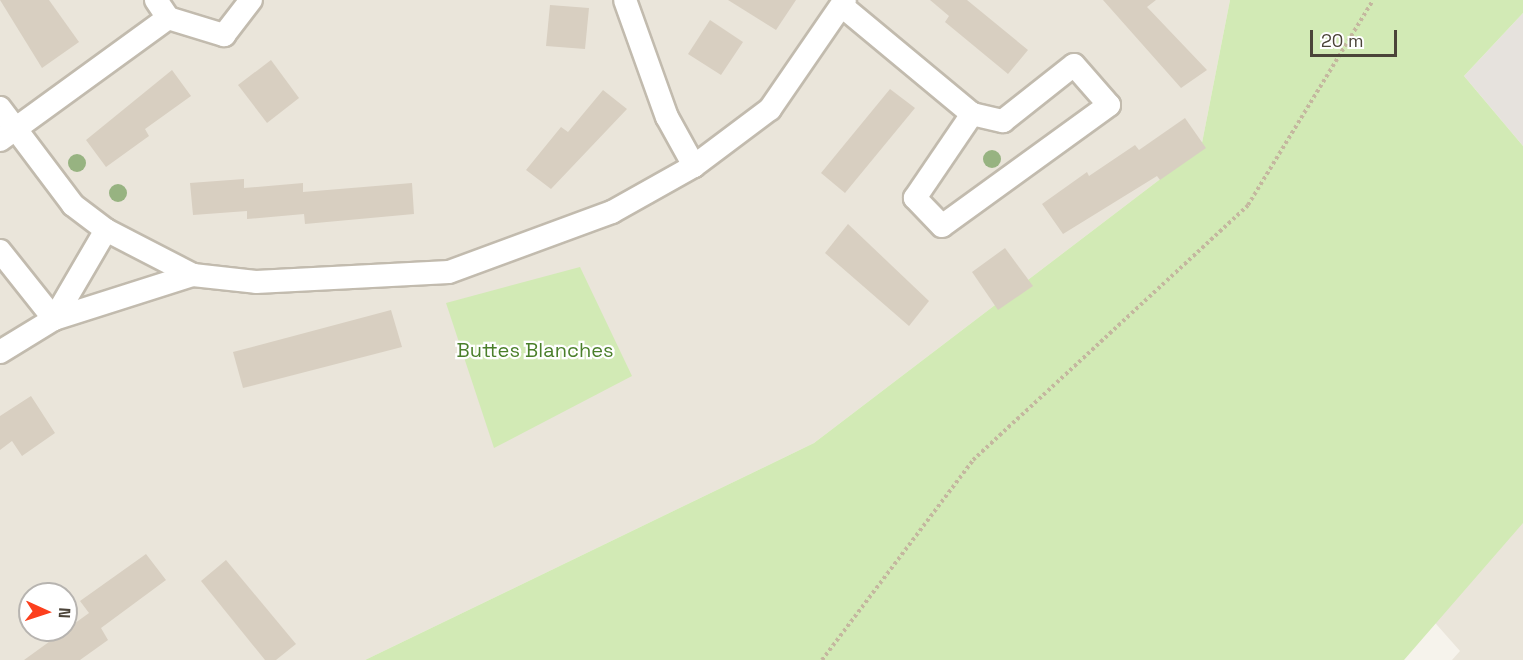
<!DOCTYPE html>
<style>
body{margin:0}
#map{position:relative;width:1523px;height:660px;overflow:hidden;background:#f6f3ec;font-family:"Space Grotesk",sans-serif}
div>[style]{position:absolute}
.residential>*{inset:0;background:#eae5da}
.industrial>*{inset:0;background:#e6e2dd}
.green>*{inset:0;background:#d2eab5}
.building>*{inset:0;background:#d8cfc1}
.path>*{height:4px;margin-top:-2px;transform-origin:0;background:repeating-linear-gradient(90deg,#c4b79f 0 3px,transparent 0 6px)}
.roads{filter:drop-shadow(2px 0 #c2bbae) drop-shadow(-2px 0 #c2bbae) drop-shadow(0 2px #c2bbae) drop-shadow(0 -2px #c2bbae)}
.street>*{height:22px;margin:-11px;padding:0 11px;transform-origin:11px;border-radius:11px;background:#fff}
.trees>*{width:18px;height:18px;margin:-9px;border-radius:50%;background:#97b381}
span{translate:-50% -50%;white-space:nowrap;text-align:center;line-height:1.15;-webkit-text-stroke:4.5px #fff;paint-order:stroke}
.park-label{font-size:20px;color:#4a7f2a}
.north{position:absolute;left:18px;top:582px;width:60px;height:60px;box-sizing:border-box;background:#fff;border:2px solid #b7b4b0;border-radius:50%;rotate:93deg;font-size:16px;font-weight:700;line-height:24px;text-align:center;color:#4b4439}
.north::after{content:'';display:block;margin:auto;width:21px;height:27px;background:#fc3f1d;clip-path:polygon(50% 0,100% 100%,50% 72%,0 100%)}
.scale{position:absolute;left:1310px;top:30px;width:87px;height:27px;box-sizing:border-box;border:3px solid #4b4439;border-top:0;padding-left:8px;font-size:18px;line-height:21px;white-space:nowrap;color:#4b4439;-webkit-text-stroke:4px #fff;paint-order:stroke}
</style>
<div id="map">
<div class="residential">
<div style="clip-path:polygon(evenodd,0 0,1230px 0,1201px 148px,814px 443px,365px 660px,0 660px,0 0,30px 594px,66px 594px,66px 630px,30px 630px,30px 594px)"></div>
<div style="clip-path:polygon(1523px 509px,1523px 660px,1452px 660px,1460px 651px,1414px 599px)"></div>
</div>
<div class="industrial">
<div style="clip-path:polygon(1523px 13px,1523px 146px,1464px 76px)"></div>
</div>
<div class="green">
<div style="clip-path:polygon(1230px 0,1523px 0,1523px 13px,1464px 76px,1523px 146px,1523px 523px,1404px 660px,365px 660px,814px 443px,1201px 148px)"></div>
<div style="clip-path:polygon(580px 267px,632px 376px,494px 448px,446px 303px)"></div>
</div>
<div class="building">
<div style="clip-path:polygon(0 0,49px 0,79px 42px,42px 68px)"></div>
<div style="clip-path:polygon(728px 0,796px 0,776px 30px)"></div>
<div style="clip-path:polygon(930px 0,967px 0,1028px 50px,1008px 74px,945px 22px,949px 16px)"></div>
<div style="clip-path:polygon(1103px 0,1156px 0,1147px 7px,1207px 70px,1181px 88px)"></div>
<div style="clip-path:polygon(550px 5px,589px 8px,585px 49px,546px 46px)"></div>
<div style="clip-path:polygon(710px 20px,743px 42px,721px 75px,688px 54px)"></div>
<div style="clip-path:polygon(271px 60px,299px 98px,267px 123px,238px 85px)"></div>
<div style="clip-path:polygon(172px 70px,191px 96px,145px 129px,149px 136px,106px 167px,86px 140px)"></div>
<div style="clip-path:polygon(890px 89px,915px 108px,845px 193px,821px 173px)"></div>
<div style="clip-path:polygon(603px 90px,627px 109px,551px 189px,526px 170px,561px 127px,568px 132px)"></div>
<div style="clip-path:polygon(1185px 118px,1206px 148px,1160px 180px,1157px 176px,1063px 234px,1042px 204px,1087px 172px,1089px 176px,1135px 145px,1139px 150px)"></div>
<div style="clip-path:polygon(244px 179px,244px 188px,303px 183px,303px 192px,412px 183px,414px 214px,305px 224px,304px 214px,247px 219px,247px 211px,193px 215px,190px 183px)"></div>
<div style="clip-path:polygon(848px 224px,929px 301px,909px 326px,825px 253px)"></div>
<div style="clip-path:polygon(1005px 248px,1033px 286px,998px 310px,972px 272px)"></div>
<div style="clip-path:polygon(391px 310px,402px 347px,243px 388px,233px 352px)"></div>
<div style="clip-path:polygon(31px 396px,55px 433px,22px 456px,12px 441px,0 450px,0 416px)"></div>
<div style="clip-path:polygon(146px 554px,166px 580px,101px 628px,108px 640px,80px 660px,24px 660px,89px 613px,80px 601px)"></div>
<div style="clip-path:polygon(226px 560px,296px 644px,276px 660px,265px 660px,201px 581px)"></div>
</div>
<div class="path">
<div style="left:822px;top:660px;width:251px;rotate:-52.9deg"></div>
<div style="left:973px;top:460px;width:375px;rotate:-42.8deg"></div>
<div style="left:1248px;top:205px;width:240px;rotate:-58.6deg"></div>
</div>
<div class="roads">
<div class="street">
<div style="left:156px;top:0;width:22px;rotate:56deg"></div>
<div style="left:168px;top:18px;width:59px;rotate:16.9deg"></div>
<div style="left:224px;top:35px;width:44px;rotate:-52.4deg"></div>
<div style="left:625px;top:0;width:124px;rotate:70.3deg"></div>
<div style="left:667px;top:117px;width:56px;rotate:61.1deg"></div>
<div style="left:842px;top:6px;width:169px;rotate:39.7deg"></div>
<div style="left:972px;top:114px;width:32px;rotate:13deg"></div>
<div style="left:1003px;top:121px;width:90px;rotate:-38.3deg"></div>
<div style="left:1074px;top:65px;width:53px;rotate:48.8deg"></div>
<div style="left:1109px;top:105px;width:206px;rotate:144.1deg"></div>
<div style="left:942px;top:226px;width:39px;rotate:-134deg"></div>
<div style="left:915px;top:198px;width:102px;rotate:-55.8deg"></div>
<div style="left:0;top:108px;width:121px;rotate:53deg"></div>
<div style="left:73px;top:205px;width:41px;rotate:37.1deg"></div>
<div style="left:106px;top:230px;width:98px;rotate:27.3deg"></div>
<div style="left:193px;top:275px;width:63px;rotate:6.3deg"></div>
<div style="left:256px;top:282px;width:193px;rotate:-3deg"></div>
<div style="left:449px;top:272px;width:174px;rotate:-20.2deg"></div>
<div style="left:612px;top:212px;width:94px;rotate:-29.3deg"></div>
<div style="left:694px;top:166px;width:95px;rotate:-36.9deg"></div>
<div style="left:770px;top:109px;width:132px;rotate:-55.5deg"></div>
<div style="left:0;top:140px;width:208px;rotate:-36deg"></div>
<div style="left:0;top:251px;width:87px;rotate:51.5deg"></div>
<div style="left:54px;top:319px;width:103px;rotate:-59.7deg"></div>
<div style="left:0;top:352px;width:63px;rotate:-31.4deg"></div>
<div style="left:54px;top:319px;width:146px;rotate:-17.6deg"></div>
</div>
</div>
<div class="trees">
<div style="left:992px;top:159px"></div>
<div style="left:77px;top:163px"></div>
<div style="left:118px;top:193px"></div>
</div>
<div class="park-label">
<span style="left:535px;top:350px">Buttes Blanches</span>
</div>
<div class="north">N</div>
<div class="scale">20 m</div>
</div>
